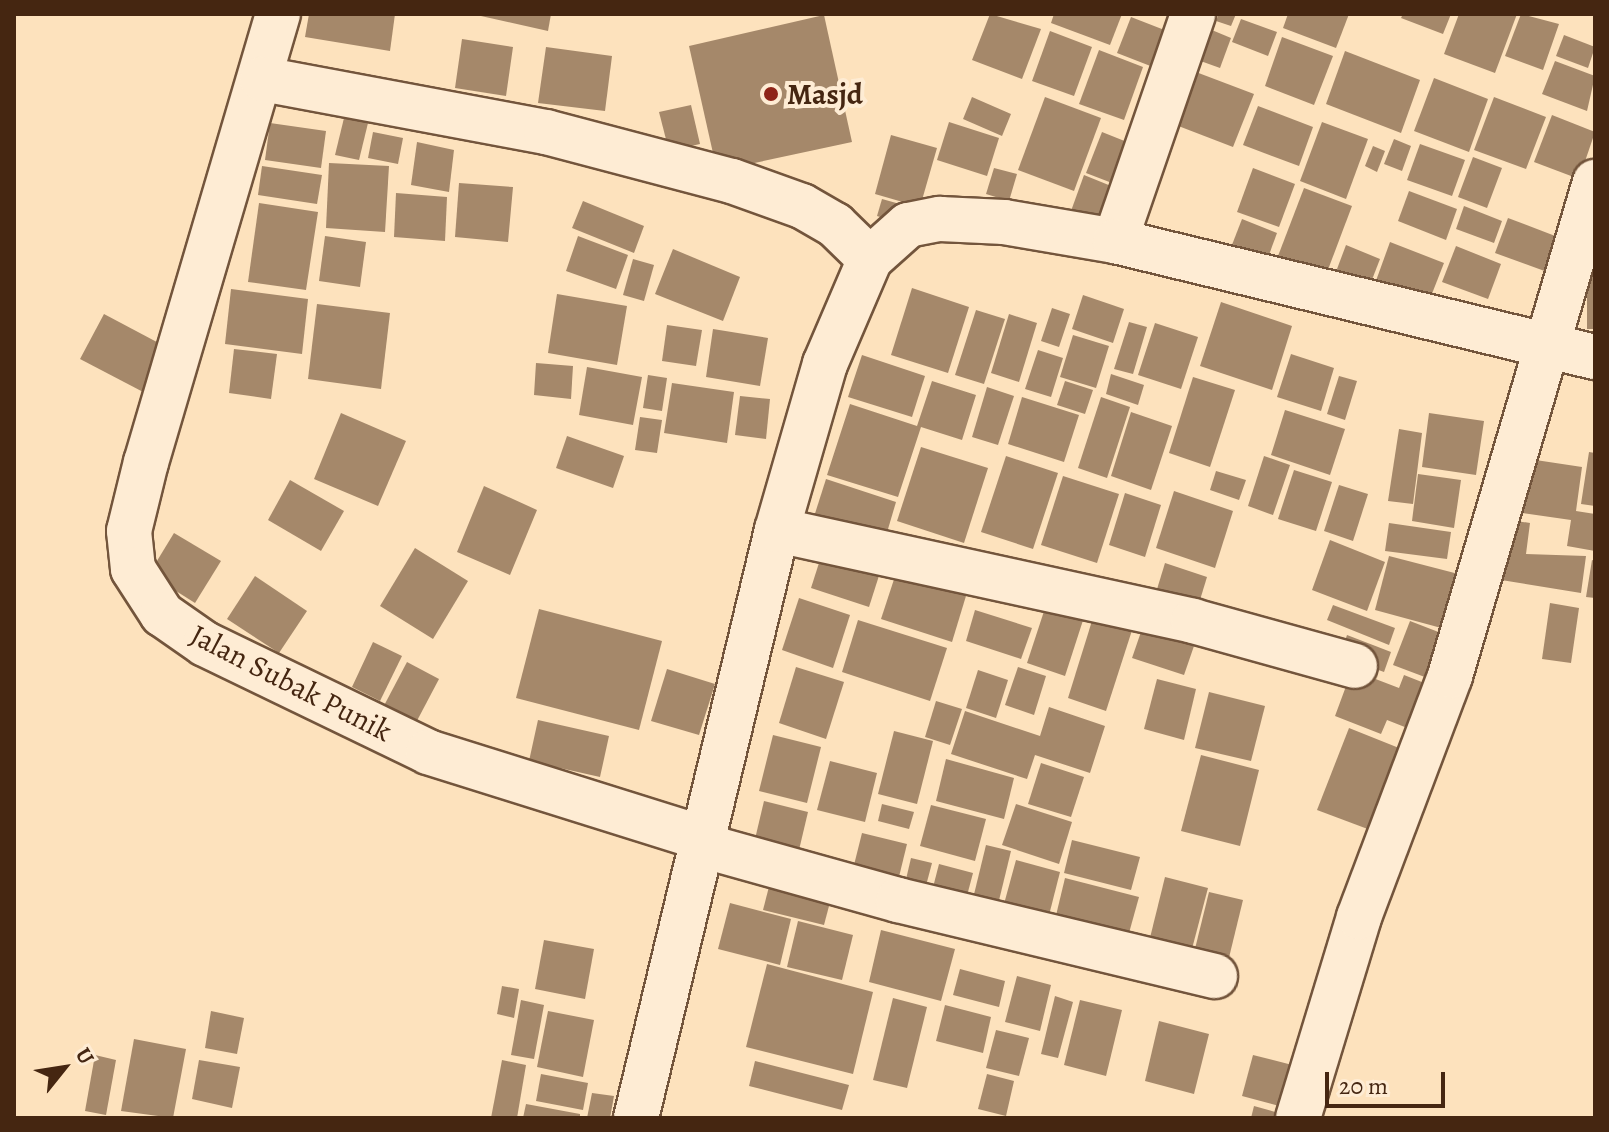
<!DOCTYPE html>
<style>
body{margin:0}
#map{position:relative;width:1609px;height:1132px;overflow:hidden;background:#fde2bd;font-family:Alegreya,serif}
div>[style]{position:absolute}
.building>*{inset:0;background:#a5886a}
.roads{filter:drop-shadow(2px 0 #73553c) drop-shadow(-2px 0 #73553c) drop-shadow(0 2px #73553c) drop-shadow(0 -2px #73553c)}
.minor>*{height:44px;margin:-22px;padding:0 22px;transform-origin:22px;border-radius:22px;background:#feecd4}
.dots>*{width:22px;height:22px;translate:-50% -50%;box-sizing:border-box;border:4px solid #feecd4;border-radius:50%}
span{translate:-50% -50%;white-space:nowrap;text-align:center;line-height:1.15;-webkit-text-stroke:8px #feecd4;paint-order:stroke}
.poi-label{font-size:30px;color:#452611;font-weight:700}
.left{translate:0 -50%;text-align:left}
.street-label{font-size:30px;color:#452611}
.frame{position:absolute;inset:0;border:16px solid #452611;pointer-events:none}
.north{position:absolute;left:24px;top:1028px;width:80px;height:80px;-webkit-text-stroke:6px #feecd4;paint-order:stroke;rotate:60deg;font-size:22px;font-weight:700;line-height:32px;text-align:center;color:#452611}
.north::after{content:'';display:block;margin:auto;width:28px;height:36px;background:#452611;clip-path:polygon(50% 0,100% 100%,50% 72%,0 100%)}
.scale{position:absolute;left:1325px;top:1072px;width:120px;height:36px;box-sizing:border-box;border:4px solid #452611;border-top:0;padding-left:10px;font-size:24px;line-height:28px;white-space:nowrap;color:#452611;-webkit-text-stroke:6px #feecd4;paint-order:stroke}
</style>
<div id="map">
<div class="building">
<div style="clip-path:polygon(309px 14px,395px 14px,390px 51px,305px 37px)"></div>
<div style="clip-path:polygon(472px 14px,551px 14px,548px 31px)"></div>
<div style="clip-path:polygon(990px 14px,1041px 29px,1022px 79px,972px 60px)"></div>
<div style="clip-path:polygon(1054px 14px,1122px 14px,1110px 45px,1051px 23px)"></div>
<div style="clip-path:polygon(1219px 14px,1236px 14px,1231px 26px,1216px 21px)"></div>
<div style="clip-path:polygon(1288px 14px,1349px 14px,1336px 48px,1283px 28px)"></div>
<div style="clip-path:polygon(1403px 14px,1451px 14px,1443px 34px,1401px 18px)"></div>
<div style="clip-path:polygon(1459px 14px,1517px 14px,1495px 73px,1444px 54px)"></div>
<div style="clip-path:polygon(1521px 14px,1559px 24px,1543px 70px,1505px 56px)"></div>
<div style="clip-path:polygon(824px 15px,852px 142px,717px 171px,689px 46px)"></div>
<div style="clip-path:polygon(1131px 17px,1167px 31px,1153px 67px,1117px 53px)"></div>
<div style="clip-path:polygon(1241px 19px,1277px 32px,1268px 56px,1232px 42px)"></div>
<div style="clip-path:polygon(1207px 28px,1231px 38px,1220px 68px,1195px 59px)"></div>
<div style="clip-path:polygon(1050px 31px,1092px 47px,1074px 96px,1032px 81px)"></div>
<div style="clip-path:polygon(1564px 35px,1595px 47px,1588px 68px,1556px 56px)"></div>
<div style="clip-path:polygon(1282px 37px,1333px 56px,1314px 105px,1265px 86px)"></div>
<div style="clip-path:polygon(462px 39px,513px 47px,506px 96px,455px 88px)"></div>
<div style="clip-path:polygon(546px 47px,612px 56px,605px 111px,538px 103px)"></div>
<div style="clip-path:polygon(1099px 50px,1143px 67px,1124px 120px,1079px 104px)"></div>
<div style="clip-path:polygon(1345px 51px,1420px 80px,1401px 133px,1326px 104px)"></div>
<div style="clip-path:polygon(1555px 61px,1595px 76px,1587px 111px,1542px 94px)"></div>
<div style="clip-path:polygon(1188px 69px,1254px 94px,1233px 147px,1168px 122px)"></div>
<div style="clip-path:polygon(1434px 78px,1488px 99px,1469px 152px,1414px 131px)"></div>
<div style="clip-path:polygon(972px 97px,1011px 114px,1002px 136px,963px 119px)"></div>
<div style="clip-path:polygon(1045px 97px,1101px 118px,1074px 191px,1018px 170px)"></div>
<div style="clip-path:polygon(1494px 97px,1546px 117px,1526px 169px,1474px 150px)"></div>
<div style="clip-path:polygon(691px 105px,700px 144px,669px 151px,659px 112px)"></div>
<div style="clip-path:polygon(1258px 106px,1313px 127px,1299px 166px,1243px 145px)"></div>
<div style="clip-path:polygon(1552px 115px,1595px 132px,1579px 179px,1534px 162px)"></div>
<div style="clip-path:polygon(344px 118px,368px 123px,359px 160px,335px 155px)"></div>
<div style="clip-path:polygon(949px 122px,999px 138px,987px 176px,937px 160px)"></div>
<div style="clip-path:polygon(1322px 122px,1368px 139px,1346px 199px,1300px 181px)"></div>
<div style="clip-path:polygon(270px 123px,326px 131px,321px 168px,265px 160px)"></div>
<div style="clip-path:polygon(373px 132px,403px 138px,398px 164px,368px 158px)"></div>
<div style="clip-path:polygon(1102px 132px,1127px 142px,1112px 183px,1086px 173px)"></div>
<div style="clip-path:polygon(891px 135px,937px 148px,920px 207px,875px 194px)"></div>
<div style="clip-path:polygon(1394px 139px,1411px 146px,1402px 171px,1384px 164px)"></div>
<div style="clip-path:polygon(417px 142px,454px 150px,449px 192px,411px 185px)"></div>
<div style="clip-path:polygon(1420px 144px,1465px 160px,1452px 196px,1407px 180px)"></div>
<div style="clip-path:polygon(1373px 146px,1385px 151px,1377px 172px,1365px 166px)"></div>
<div style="clip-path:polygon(1473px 157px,1502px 168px,1487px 208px,1458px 197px)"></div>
<div style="clip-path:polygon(329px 163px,389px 166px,385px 232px,326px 228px)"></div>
<div style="clip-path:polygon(262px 166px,322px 175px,317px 204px,258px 195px)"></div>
<div style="clip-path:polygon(994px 168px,1017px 174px,1009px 201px,986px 194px)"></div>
<div style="clip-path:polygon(1253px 168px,1295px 184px,1279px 227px,1237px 212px)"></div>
<div style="clip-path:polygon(1084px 175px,1116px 188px,1103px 223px,1071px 211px)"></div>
<div style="clip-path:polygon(459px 183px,513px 187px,508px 242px,455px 237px)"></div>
<div style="clip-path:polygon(1304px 188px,1352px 206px,1326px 275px,1278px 256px)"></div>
<div style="clip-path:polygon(1409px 191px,1457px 209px,1446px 240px,1398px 221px)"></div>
<div style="clip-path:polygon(396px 193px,447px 197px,445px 241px,394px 237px)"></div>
<div style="clip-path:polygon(882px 199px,907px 206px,902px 224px,877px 216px)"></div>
<div style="clip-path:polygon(583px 201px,644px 226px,634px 253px,572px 228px)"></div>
<div style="clip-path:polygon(259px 203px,318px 212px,306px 290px,248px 282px)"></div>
<div style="clip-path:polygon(1464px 206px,1502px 221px,1494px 243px,1456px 229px)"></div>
<div style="clip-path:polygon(1508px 218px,1563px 239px,1550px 273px,1495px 253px)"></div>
<div style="clip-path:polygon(1242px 219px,1277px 233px,1266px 263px,1230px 250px)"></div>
<div style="clip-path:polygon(325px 236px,366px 242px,360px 287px,319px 281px)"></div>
<div style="clip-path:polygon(578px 236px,628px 255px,616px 289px,566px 271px)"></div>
<div style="clip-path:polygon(1390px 242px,1444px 263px,1426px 309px,1373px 289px)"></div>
<div style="clip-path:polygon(1346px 245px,1380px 259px,1368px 290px,1334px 277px)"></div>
<div style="clip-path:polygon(1456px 246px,1501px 264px,1488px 299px,1442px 282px)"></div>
<div style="clip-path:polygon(673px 249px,740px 277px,723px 321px,655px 294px)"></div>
<div style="clip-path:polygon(1587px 249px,1595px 249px,1595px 329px,1587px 329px)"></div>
<div style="clip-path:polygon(633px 259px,654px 265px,644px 301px,623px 295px)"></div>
<div style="clip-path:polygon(912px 288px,969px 307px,948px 373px,891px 355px)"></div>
<div style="clip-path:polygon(231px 289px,308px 299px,302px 354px,225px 344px)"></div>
<div style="clip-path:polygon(557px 294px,627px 306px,617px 365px,548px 353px)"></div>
<div style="clip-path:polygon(1083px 295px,1124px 309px,1113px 343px,1072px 329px)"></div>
<div style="clip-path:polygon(1221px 302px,1292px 326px,1272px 390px,1200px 366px)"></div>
<div style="clip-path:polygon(317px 304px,390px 313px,381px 389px,308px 379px)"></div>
<div style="clip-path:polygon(1052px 308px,1070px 314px,1059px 347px,1041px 341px)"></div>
<div style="clip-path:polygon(976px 310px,1005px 319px,984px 384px,955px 375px)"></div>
<div style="clip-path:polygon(104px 314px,170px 349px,147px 394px,80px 359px)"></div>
<div style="clip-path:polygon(1009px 314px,1037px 323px,1019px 382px,991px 373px)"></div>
<div style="clip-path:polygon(1129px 322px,1147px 327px,1133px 374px,1114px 369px)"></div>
<div style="clip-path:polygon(1155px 323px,1198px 337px,1181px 389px,1138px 375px)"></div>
<div style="clip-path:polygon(667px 325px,702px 330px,696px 366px,662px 361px)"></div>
<div style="clip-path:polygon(713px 329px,768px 338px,760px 386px,706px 377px)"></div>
<div style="clip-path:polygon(1073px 335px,1109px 346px,1096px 388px,1060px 377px)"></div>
<div style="clip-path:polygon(234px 349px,277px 354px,271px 399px,229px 393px)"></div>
<div style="clip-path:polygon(1038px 350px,1063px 358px,1051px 397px,1025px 389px)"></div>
<div style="clip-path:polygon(1291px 354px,1334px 368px,1321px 411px,1277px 397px)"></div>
<div style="clip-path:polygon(862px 355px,925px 376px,912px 417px,848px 397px)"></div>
<div style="clip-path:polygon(536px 363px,573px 366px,571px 399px,534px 395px)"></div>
<div style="clip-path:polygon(587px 367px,642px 377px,633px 425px,579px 415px)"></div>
<div style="clip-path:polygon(1111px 374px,1144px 385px,1138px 405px,1106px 394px)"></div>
<div style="clip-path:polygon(648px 375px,667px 378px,662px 411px,643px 408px)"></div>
<div style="clip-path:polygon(1339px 376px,1357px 381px,1345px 420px,1327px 414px)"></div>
<div style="clip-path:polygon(1193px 377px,1235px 390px,1210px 467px,1169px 453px)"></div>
<div style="clip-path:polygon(932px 381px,976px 395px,962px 440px,921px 427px,898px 497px,827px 475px,850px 404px,917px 426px)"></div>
<div style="clip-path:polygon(1065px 381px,1093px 390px,1085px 414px,1057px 405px)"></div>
<div style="clip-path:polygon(672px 383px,734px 392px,727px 443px,664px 433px)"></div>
<div style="clip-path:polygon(987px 387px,1014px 396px,998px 445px,972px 437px)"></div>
<div style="clip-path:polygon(740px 396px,770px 399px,766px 439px,735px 435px)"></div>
<div style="clip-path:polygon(1022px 397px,1079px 415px,1064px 462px,1008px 444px)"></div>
<div style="clip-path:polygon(1101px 397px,1130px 407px,1107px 478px,1078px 468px)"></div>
<div style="clip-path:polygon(1285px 410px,1345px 429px,1330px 475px,1271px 455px)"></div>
<div style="clip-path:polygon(1131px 412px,1172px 426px,1151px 490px,1111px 476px)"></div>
<div style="clip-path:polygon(341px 413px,406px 441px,378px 506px,314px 479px)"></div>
<div style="clip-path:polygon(1429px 413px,1484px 421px,1476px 475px,1422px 467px)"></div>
<div style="clip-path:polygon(640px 417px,662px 420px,657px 453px,635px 450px)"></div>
<div style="clip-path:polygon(1399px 429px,1422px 433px,1413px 504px,1388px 501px)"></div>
<div style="clip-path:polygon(567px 436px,624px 456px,613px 488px,556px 468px)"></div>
<div style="clip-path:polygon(921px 447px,988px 468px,964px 543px,897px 521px)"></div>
<div style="clip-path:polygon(1589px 452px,1595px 453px,1595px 506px,1581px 504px)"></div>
<div style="clip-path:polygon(1006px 456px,1058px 473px,1033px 549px,981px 532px)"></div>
<div style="clip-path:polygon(1264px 456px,1290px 465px,1273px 515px,1248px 506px)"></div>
<div style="clip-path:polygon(1522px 458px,1582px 467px,1576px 511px,1595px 514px,1595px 551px,1567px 546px,1571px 520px,1515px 512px)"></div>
<div style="clip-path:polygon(1294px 470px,1332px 482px,1316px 531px,1278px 519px)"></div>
<div style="clip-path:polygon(1216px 471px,1246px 480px,1239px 500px,1210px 490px)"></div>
<div style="clip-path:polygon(1418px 474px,1461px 480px,1454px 528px,1412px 521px)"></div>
<div style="clip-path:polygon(1063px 476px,1119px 494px,1097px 563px,1041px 545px)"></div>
<div style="clip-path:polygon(826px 479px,896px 502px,883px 546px,812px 523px)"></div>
<div style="clip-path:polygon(290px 480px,344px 511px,321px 551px,268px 520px)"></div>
<div style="clip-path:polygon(1339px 485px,1368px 494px,1353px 541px,1324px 531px)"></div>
<div style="clip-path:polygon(484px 486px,537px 510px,510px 575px,457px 552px)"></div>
<div style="clip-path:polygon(1174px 491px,1233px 511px,1215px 568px,1156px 548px)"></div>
<div style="clip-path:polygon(1125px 493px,1161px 505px,1145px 557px,1109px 545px)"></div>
<div style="clip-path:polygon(1503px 519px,1530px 523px,1526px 554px,1586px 556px,1581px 593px,1495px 579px)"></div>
<div style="clip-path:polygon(1389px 523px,1451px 532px,1447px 559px,1385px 551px)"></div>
<div style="clip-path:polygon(174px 533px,221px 561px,195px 603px,149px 574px)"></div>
<div style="clip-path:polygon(1330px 540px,1385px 562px,1367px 611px,1312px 590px)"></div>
<div style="clip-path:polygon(826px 541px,884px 560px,869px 607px,811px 588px)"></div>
<div style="clip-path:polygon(415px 548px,468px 581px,433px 639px,380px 606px)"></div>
<div style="clip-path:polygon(1389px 556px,1470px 577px,1456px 632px,1375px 610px)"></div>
<div style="clip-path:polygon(1592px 560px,1595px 561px,1595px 598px,1586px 597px)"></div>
<div style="clip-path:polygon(1165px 563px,1207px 577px,1196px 613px,1154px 599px)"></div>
<div style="clip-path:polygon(899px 564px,969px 586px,952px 642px,881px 619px)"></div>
<div style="clip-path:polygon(255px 576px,307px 611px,279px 653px,227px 619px)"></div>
<div style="clip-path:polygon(799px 598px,850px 615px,833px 668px,782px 650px)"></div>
<div style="clip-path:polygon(1048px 599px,1086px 611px,1065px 676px,1027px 663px)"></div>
<div style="clip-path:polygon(1550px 603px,1579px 608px,1571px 663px,1542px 659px)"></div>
<div style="clip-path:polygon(1333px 605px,1395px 628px,1389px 645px,1327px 620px)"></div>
<div style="clip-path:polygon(1096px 608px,1135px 621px,1106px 711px,1068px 698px)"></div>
<div style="clip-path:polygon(539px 609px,662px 641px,639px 730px,516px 698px)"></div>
<div style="clip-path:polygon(975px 610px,1032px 628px,1021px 659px,966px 641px)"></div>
<div style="clip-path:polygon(858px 620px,947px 648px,930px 701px,842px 672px)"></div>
<div style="clip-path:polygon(1410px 621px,1454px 638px,1438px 682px,1393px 665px)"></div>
<div style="clip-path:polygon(1143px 626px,1195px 643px,1184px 675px,1132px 658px)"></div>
<div style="clip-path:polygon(1347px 635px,1391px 652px,1384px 672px,1340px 656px)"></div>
<div style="clip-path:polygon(373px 642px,402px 656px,380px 701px,352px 687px)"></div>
<div style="clip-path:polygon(407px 662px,439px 679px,410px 734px,378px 717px)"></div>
<div style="clip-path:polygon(796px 667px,844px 682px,826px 739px,779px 723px)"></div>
<div style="clip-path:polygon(1018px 667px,1046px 676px,1034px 715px,1005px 705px)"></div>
<div style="clip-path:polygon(667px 669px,715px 684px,699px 735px,651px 721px)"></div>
<div style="clip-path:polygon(978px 670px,1008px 680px,996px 718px,966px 708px)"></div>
<div style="clip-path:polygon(1352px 670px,1399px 688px,1404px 675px,1437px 688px,1420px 733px,1387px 720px,1381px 734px,1335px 716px)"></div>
<div style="clip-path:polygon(1157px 679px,1196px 689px,1184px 740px,1144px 729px)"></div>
<div style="clip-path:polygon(1209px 692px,1265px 706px,1251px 761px,1195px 748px)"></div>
<div style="clip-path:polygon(936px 701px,962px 709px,950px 745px,925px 737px)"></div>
<div style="clip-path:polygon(1049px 707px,1105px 726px,1090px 773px,1035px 755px,1027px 779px,951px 754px,965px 711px,1040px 736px)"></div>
<div style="clip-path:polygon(538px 720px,609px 736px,600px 777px,529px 761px)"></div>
<div style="clip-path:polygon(1349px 728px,1404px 750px,1373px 831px,1317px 810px)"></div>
<div style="clip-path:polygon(894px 731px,933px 741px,917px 804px,878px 794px)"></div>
<div style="clip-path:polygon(773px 735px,821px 747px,807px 803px,759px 791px)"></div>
<div style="clip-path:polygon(1201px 755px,1259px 770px,1240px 846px,1181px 831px)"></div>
<div style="clip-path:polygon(946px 759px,1014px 778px,1004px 819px,936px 801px)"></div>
<div style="clip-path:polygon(830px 761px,877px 773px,865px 822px,817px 810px)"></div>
<div style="clip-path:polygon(1041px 763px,1084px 777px,1071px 817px,1028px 804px)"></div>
<div style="clip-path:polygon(764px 801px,808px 812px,799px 850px,755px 839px)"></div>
<div style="clip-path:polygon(882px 804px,914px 812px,909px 829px,878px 821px)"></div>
<div style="clip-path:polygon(1016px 804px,1072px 822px,1059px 864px,1002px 845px)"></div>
<div style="clip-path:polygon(931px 805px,986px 819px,975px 861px,920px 846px)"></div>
<div style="clip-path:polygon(862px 833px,907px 844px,897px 885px,852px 873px)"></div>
<div style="clip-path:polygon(1072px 840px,1140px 857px,1131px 890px,1064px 873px)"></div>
<div style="clip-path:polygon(986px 845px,1011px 851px,994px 921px,969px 915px)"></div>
<div style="clip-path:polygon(911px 858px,932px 863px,923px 897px,903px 892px)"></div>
<div style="clip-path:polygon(1016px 860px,1060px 872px,1046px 927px,1001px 915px)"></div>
<div style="clip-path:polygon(939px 864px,973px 873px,964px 907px,930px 899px)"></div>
<div style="clip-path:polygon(773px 871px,834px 887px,824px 925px,763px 910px)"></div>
<div style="clip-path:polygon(1165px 877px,1208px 888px,1188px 964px,1146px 954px)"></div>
<div style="clip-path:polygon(1065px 878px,1139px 897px,1124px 951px,1052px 932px)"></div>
<div style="clip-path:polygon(1209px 892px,1243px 900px,1225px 974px,1191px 965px)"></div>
<div style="clip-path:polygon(730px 903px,791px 919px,780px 965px,718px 949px)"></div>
<div style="clip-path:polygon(798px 921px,853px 935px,842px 980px,787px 967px)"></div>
<div style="clip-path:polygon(881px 930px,955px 949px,941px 1001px,869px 982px)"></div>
<div style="clip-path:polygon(544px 940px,594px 949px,585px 999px,535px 989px)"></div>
<div style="clip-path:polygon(767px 964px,873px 992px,853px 1074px,746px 1047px)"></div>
<div style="clip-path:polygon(960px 969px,1005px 981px,999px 1007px,953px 995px)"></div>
<div style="clip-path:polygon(1017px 976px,1051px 985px,1040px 1031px,1005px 1022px)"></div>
<div style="clip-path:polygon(502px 986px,519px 989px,514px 1018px,497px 1014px)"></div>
<div style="clip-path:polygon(1055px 996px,1073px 1002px,1058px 1058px,1041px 1054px)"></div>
<div style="clip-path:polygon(893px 998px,927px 1007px,907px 1088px,873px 1080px)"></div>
<div style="clip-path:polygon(521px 1000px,544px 1005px,534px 1059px,511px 1055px)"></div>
<div style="clip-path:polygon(1080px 1000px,1122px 1010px,1106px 1076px,1064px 1065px)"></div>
<div style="clip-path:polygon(945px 1005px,991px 1017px,983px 1053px,936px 1041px)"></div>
<div style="clip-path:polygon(211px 1011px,244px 1018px,237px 1054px,205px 1048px)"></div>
<div style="clip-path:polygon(548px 1011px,594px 1020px,583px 1077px,537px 1067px)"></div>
<div style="clip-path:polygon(1159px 1021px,1209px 1034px,1194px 1094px,1145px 1081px)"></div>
<div style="clip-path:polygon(996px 1030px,1029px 1038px,1019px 1076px,986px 1068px)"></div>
<div style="clip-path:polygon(134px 1039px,186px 1049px,173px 1118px,121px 1111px)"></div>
<div style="clip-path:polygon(95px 1055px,116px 1060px,106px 1115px,85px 1111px)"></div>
<div style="clip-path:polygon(1253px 1055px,1304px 1068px,1294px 1110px,1242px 1096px)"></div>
<div style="clip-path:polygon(199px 1060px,240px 1067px,232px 1108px,192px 1099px)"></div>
<div style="clip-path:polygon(502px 1060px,526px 1065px,517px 1118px,491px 1118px)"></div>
<div style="clip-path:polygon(755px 1061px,849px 1085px,842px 1110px,749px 1086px)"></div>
<div style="clip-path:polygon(541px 1074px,588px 1083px,583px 1110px,536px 1101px)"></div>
<div style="clip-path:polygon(987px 1074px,1014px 1081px,1006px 1116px,978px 1109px)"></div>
<div style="clip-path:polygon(592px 1093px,614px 1096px,610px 1118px,587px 1118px)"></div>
<div style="clip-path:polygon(526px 1104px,580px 1114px,580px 1118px,523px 1118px)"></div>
<div style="clip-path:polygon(1254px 1106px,1286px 1115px,1285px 1118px,1251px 1118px)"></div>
</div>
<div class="roads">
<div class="minor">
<div style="left:278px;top:14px;width:467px;rotate:106.4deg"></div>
<div style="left:146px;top:462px;width:71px;rotate:103.8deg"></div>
<div style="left:129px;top:531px;width:38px;rotate:84deg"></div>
<div style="left:133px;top:569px;width:54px;rotate:57.2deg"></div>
<div style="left:162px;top:614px;width:52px;rotate:34.9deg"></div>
<div style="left:205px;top:644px;width:248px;rotate:25.8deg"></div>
<div style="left:428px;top:752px;width:288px;rotate:17.4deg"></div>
<div style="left:262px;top:79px;width:289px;rotate:10.6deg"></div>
<div style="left:546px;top:132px;width:192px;rotate:14.8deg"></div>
<div style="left:732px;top:181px;width:74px;rotate:19.7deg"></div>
<div style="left:802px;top:206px;width:38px;rotate:30deg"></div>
<div style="left:835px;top:225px;width:49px;rotate:44.2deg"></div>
<div style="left:1115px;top:241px;width:240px;rotate:-71deg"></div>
<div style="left:777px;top:530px;width:426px;rotate:12.3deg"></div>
<div style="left:1193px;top:621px;width:168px;rotate:15.5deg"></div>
<div style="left:701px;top:845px;width:205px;rotate:15.6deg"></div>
<div style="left:898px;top:900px;width:326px;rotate:13.5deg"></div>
<div style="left:636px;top:1118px;width:605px;rotate:-76.52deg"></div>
<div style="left:777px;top:530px;width:173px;rotate:-73.9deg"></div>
<div style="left:825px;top:364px;width:114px;rotate:-66.8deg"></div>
<div style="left:870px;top:259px;width:51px;rotate:-41.8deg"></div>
<div style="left:908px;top:225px;width:33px;rotate:-11deg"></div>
<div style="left:940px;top:219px;width:64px;rotate:2.7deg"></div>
<div style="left:1004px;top:222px;width:113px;rotate:9.7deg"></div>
<div style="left:1115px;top:241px;width:494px;rotate:13.6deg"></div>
<div style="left:1298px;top:1118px;width:210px;rotate:-73.1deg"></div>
<div style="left:1359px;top:917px;width:258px;rotate:-69.3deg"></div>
<div style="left:1450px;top:676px;width:515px;rotate:-73.64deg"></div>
</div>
</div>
<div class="dots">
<div style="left:771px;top:94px;background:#8f2418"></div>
</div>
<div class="poi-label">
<span class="left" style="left:787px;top:94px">Masjd</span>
</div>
<div class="street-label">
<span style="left:291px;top:683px;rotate:27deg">Jalan Subak Punik</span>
</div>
<div class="frame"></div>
<div class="north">U</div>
<div class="scale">20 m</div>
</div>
